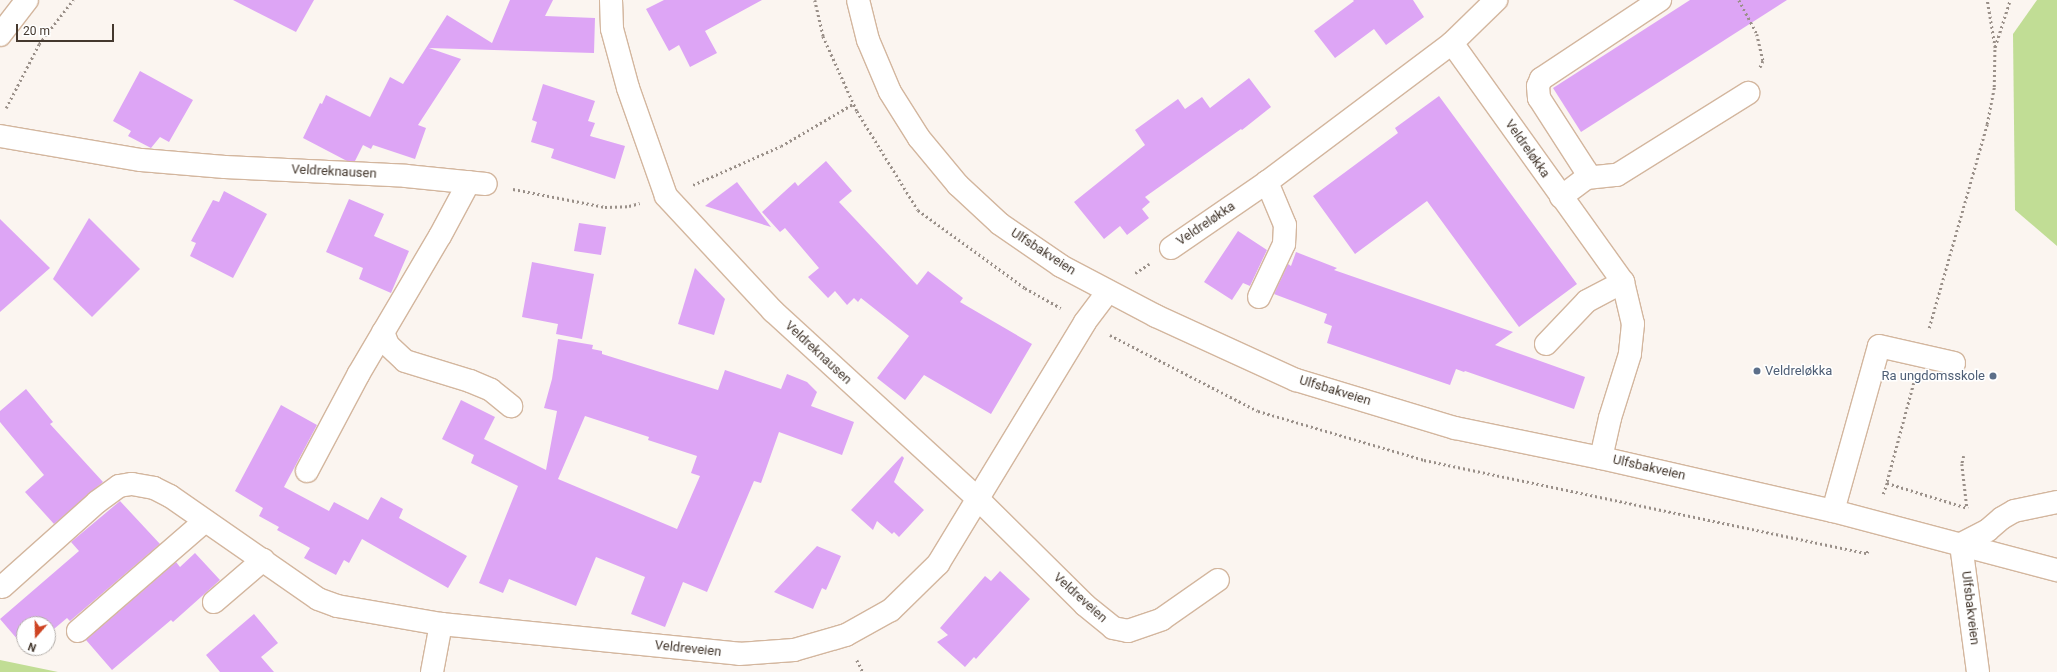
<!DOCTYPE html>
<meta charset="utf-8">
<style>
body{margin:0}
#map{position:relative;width:2057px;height:672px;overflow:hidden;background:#fbf5f0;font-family:Roboto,sans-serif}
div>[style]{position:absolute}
.green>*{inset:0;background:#c1dd95}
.building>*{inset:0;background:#dda5f5}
.path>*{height:2.5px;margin-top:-1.25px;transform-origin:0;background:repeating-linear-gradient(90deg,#9a9089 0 2px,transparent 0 5px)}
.roads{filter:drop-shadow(1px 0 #d3b69e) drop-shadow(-1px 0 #d3b69e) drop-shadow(0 1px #d3b69e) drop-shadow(0 -1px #d3b69e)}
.minor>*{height:22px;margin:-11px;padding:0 11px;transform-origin:11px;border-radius:11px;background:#fff}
.major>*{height:22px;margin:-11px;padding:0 11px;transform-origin:11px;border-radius:11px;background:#fff}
.dots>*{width:11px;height:11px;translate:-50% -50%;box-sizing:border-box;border:2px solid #fff;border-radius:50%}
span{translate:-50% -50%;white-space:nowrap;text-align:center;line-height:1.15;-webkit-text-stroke:3px #fff;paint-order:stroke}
.street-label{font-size:13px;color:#44382e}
.service-label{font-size:13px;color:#4e5e75}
.left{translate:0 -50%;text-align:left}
.right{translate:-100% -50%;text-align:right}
.north{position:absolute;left:16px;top:616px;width:40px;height:40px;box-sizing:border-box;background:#fff;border:1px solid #b4afab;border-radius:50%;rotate:200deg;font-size:11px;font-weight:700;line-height:16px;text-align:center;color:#44382e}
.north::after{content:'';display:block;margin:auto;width:14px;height:18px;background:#ce4423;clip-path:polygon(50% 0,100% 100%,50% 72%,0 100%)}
.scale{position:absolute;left:16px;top:24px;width:98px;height:18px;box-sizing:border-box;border:2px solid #44382e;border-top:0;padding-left:5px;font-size:12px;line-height:14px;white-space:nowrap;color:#44382e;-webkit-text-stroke:3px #fff;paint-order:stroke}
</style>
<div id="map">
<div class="green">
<div style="clip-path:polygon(2037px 0,2057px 0,2057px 246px,2015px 210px,2013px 34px)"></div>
<div style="clip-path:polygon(0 660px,58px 672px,0 672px)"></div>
</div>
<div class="building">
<div style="clip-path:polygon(233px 0,314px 0,296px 32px)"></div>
<div style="clip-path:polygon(510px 0,553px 0,545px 16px,595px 18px,594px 53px,429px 48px,461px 59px,418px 125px,426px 128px,415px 159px,373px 145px,371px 149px,363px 145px,355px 161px,347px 161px,303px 138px,320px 103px,322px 104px,326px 95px,370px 117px,390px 77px,403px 84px,447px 15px,492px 43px)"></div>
<div style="clip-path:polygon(664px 0,762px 0,705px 31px,717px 53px,690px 67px,679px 45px,669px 51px,646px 9px)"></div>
<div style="clip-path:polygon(1353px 0,1413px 0,1424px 17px,1386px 45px,1374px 29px,1335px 58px,1314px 31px,1354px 1px)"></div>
<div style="clip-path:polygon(1690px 0,1787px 0,1581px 132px,1553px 88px)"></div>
<div style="clip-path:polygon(140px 71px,193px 100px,169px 142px,160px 137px,151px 148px,128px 136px,131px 131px,113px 121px)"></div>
<div style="clip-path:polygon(1249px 78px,1271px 107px,1242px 130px,1241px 129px,1145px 197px,1150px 202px,1142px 209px,1149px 218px,1127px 235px,1120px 226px,1104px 239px,1074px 202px,1145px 145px,1135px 130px,1178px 99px,1185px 109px,1202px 97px,1210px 108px)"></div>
<div style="clip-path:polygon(543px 84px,595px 101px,588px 121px,595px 123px,590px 136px,625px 146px,615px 179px,551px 158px,554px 149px,531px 142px,537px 122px,532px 120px)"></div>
<div style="clip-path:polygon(1439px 96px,1577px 284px,1519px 327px,1427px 201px,1355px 254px,1313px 196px,1398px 133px,1395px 128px)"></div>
<div style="clip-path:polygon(826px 161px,852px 191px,839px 202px,917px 285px,928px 271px,963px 298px,960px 302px,1032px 344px,991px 414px,924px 375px,905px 400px,877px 378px,909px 336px,861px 298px,858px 302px,854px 298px,847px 305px,835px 291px,828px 298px,808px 277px,819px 268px,785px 228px,780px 232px,762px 212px,795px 182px,798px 186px)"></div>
<div style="clip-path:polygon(737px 182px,771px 227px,705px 206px)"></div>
<div style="clip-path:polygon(224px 191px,267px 214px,233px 278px,190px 256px,196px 243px,191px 241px,213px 200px,219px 202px)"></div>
<div style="clip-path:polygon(349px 199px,384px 214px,374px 236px,409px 251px,391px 293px,359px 279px,363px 268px,326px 252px)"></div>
<div style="clip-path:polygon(89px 218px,140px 269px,92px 317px,53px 279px)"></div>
<div style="clip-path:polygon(0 219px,50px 268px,0 312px)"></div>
<div style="clip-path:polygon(579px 223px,606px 227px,601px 255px,574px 251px)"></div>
<div style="clip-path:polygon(1238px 231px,1267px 250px,1250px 286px,1243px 283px,1232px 300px,1204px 282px)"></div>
<div style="clip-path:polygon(1296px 252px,1337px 268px,1334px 270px,1513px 332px,1495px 345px,1585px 377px,1574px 409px,1465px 371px,1464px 372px,1456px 369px,1450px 385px,1327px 343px,1332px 326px,1324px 323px,1327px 314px,1274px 294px,1288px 264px,1291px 266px)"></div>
<div style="clip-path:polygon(532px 262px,594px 274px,582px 339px,556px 334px,558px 324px,522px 317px)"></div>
<div style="clip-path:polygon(695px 268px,725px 299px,714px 335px,678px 324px)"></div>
<div style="clip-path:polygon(evenodd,558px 339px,593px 345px,592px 349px,602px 351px,602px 354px,718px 390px,725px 370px,781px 389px,787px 374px,807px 382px,817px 392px,811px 406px,854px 422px,842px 455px,779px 432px,761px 483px,754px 481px,707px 592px,683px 582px,665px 627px,631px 614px,645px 577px,596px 557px,576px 606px,509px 579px,503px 593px,479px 583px,518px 486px,471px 463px,474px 455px,442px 439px,461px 400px,495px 417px,484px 439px,546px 470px,557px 411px,544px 408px,552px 379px,558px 339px,585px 416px,649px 437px,648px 440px,697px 456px,691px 473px,700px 476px,677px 529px,558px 479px,585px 416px)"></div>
<div style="clip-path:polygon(26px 389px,53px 422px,50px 424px,103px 482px,54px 524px,25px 492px,44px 475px,0 422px,0 411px)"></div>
<div style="clip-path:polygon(281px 405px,317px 425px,284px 487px,329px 511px,334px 502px,368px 520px,381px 497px,403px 509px,399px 518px,467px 556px,448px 588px,362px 539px,349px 563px,344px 560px,336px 575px,304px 558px,310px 548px,277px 530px,279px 527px,259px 516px,263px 508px,235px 491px)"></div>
<div style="clip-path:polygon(902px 456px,904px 458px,894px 482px,924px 510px,899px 537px,894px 532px,892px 534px,877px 521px,873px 530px,851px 510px)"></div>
<div style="clip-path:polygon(120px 501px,160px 544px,70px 621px,67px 618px,48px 634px,48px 624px,24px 624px,24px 647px,0 619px,79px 551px,71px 542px)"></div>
<div style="clip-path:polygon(817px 546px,841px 556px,826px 590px,822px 588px,813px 609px,774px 592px)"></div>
<div style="clip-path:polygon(195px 553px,220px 580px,173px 622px,171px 620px,112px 670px,86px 640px,176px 562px,180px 567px)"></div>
<div style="clip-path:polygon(1000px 571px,1030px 599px,976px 659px,974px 657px,965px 667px,937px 642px,948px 635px,940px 628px,985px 576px,991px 581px)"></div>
<div style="clip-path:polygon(254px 614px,278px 643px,261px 657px,274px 672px,220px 672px,206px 655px)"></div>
</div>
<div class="path">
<div style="left:815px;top:0;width:37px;rotate:77deg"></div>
<div style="left:823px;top:36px;width:82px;rotate:65.6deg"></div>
<div style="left:857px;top:111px;width:116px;rotate:58.4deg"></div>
<div style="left:918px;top:210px;width:132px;rotate:36.1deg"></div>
<div style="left:1025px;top:288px;width:41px;rotate:29.1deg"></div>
<div style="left:1739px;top:0;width:38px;rotate:62deg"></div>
<div style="left:1757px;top:34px;width:28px;rotate:77deg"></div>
<div style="left:1763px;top:61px;width:8px;rotate:113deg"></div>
<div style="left:1995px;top:47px;width:49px;rotate:-72.3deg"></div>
<div style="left:6px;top:108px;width:72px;rotate:-62.7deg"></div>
<div style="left:39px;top:44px;width:56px;rotate:-52.3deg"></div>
<div style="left:693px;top:185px;width:96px;rotate:-23.9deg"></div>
<div style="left:781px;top:146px;width:83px;rotate:-30.3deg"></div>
<div style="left:513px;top:189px;width:94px;rotate:11.1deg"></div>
<div style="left:605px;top:207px;width:24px;rotate:-2deg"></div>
<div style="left:629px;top:206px;width:11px;rotate:-15deg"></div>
<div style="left:1135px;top:273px;width:17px;rotate:-33deg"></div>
<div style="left:1929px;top:328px;width:212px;rotate:-74.1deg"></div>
<div style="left:1987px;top:124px;width:38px;rotate:-79deg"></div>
<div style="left:1994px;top:87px;width:39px;rotate:-89deg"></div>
<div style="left:1995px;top:48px;width:49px;rotate:-99.5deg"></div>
<div style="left:1110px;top:335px;width:166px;rotate:27.2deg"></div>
<div style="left:1258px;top:411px;width:173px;rotate:16.4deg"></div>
<div style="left:1424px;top:460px;width:453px;rotate:11.9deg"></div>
<div style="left:1867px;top:553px;width:4px;rotate:-76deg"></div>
<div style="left:1914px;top:383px;width:104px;rotate:105.1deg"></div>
<div style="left:1887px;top:483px;width:85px;rotate:17.2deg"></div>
<div style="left:1964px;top:456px;width:8px;rotate:104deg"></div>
<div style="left:1962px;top:464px;width:43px;rotate:83.4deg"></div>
<div style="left:1883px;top:494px;width:12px;rotate:-70deg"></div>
<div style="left:857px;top:660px;width:13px;rotate:63deg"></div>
</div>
<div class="roads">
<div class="minor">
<div style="left:611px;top:0;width:29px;rotate:88deg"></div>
<div style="left:612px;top:29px;width:61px;rotate:74.8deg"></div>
<div style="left:628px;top:88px;width:114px;rotate:70.6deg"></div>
<div style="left:666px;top:196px;width:157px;rotate:47.1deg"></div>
<div style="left:773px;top:311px;width:280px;rotate:42.5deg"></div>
<div style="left:979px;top:500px;width:149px;rotate:44.7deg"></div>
<div style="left:1085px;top:605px;width:36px;rotate:39deg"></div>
<div style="left:1113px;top:628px;width:15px;rotate:11deg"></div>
<div style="left:1128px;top:631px;width:36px;rotate:-19deg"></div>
<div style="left:1162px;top:619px;width:68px;rotate:-34.9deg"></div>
<div style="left:858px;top:0;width:41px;rotate:76deg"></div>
<div style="left:868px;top:40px;width:56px;rotate:67.1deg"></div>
<div style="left:890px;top:92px;width:54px;rotate:57.8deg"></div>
<div style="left:919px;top:138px;width:61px;rotate:50.3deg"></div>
<div style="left:958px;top:185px;width:57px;rotate:42.9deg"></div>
<div style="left:1000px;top:224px;width:74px;rotate:34.5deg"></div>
<div style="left:1061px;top:266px;width:107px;rotate:27.8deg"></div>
<div style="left:1156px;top:316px;width:154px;rotate:24.6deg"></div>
<div style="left:1296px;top:380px;width:166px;rotate:16.8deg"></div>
<div style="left:1455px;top:428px;width:149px;rotate:11.6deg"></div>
<div style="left:1601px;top:458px;width:238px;rotate:12.9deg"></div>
<div style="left:1833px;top:511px;width:232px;rotate:14.8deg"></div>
<div style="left:1452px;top:43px;width:294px;rotate:54.4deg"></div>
<div style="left:1623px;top:282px;width:43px;rotate:76.6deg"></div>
<div style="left:1633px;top:324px;width:30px;rotate:96deg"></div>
<div style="left:1630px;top:354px;width:67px;rotate:107.4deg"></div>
<div style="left:1610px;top:418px;width:41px;rotate:102.7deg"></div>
<div style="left:0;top:136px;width:143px;rotate:9.7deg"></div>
<div style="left:141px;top:160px;width:84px;rotate:4.8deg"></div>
<div style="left:225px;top:167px;width:181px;rotate:2.8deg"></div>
<div style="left:406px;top:176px;width:80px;rotate:5.7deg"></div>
<div style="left:1586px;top:178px;width:31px;rotate:-6deg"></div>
<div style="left:1617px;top:175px;width:155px;rotate:-32deg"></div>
<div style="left:1561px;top:197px;width:31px;rotate:-37deg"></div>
<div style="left:1586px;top:178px;width:7px;rotate:-90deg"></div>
<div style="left:1586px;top:171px;width:87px;rotate:-122.8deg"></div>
<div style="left:1539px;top:98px;width:12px;rotate:-95deg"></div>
<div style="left:1538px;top:86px;width:8px;rotate:-67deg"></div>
<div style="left:1541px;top:79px;width:143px;rotate:-33.6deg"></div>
<div style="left:1171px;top:248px;width:116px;rotate:-34.5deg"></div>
<div style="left:1267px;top:182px;width:231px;rotate:-36.9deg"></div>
<div style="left:1452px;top:43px;width:62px;rotate:-44.3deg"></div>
<div style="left:1259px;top:297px;width:59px;rotate:-64.7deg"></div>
<div style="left:1284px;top:244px;width:19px;rotate:-87deg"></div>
<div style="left:1285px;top:225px;width:47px;rotate:-112.7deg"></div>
<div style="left:383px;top:332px;width:14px;rotate:69deg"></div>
<div style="left:388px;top:345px;width:23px;rotate:43deg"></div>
<div style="left:405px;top:361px;width:68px;rotate:17.1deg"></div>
<div style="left:470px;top:381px;width:23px;rotate:23deg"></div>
<div style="left:491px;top:390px;width:26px;rotate:39deg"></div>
<div style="left:1546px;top:344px;width:59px;rotate:-46.4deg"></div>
<div style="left:1587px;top:301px;width:41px;rotate:-27.8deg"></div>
<div style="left:307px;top:471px;width:109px;rotate:-62deg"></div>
<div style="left:358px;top:375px;width:161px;rotate:-59.5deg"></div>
<div style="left:440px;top:236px;width:61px;rotate:-61.8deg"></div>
<div style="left:1833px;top:511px;width:171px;rotate:-74.4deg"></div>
<div style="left:1879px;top:346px;width:77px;rotate:12.8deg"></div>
<div style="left:2px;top:587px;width:127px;rotate:-41.8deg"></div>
<div style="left:97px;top:502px;width:27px;rotate:-36deg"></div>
<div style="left:119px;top:486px;width:13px;rotate:-9deg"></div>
<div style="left:132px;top:484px;width:22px;rotate:10deg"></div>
<div style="left:154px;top:488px;width:18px;rotate:27deg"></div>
<div style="left:170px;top:496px;width:180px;rotate:34.8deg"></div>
<div style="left:318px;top:599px;width:20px;rotate:20deg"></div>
<div style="left:337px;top:606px;width:106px;rotate:9.8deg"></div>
<div style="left:441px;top:624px;width:300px;rotate:5.7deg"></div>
<div style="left:739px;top:654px;width:55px;rotate:-4.2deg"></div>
<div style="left:794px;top:650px;width:54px;rotate:-16.1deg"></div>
<div style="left:846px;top:635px;width:51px;rotate:-29.1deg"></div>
<div style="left:891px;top:610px;width:66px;rotate:-44.4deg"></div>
<div style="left:938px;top:564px;width:283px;rotate:-58.7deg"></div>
<div style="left:1085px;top:322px;width:38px;rotate:-53deg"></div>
<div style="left:214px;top:602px;width:65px;rotate:-40.6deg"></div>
<div style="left:78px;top:631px;width:168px;rotate:-40.9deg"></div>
<div style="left:432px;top:672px;width:49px;rotate:-79.4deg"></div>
<div style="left:1978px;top:672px;width:129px;rotate:-97.6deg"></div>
<div style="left:1961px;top:544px;width:30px;rotate:-27deg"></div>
<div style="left:1988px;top:530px;width:18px;rotate:-41deg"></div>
<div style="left:2002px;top:518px;width:14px;rotate:-30deg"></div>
<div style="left:2014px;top:511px;width:44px;rotate:-11.8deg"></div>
</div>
<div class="major">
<div style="left:0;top:35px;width:44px;rotate:-52.4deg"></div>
</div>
</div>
<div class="dots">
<div style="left:1757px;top:371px;background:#5c6f8a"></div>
<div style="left:1993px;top:376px;background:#5c6f8a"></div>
</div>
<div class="street-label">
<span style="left:1527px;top:149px;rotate:55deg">Veldreløkka</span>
<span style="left:334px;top:172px;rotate:3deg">Veldreknausen</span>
<span style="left:1206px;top:224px;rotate:-34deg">Veldreløkka</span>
<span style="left:1043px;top:252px;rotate:33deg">Ulfsbakveien</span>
<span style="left:818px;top:353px;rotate:43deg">Veldreknausen</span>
<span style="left:1335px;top:391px;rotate:17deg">Ulfsbakveien</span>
<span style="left:1649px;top:468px;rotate:13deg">Ulfsbakveien</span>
<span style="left:1080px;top:598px;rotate:42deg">Veldreveien</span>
<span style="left:1970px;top:608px;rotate:83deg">Ulfsbakveien</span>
<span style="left:688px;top:649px;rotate:6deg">Veldreveien</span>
</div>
<div class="service-label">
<span class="left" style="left:1765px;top:371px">Veldreløkka</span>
<span class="right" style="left:1985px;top:376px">Ra ungdomsskole</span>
</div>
<div class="north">N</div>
<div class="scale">20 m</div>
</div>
